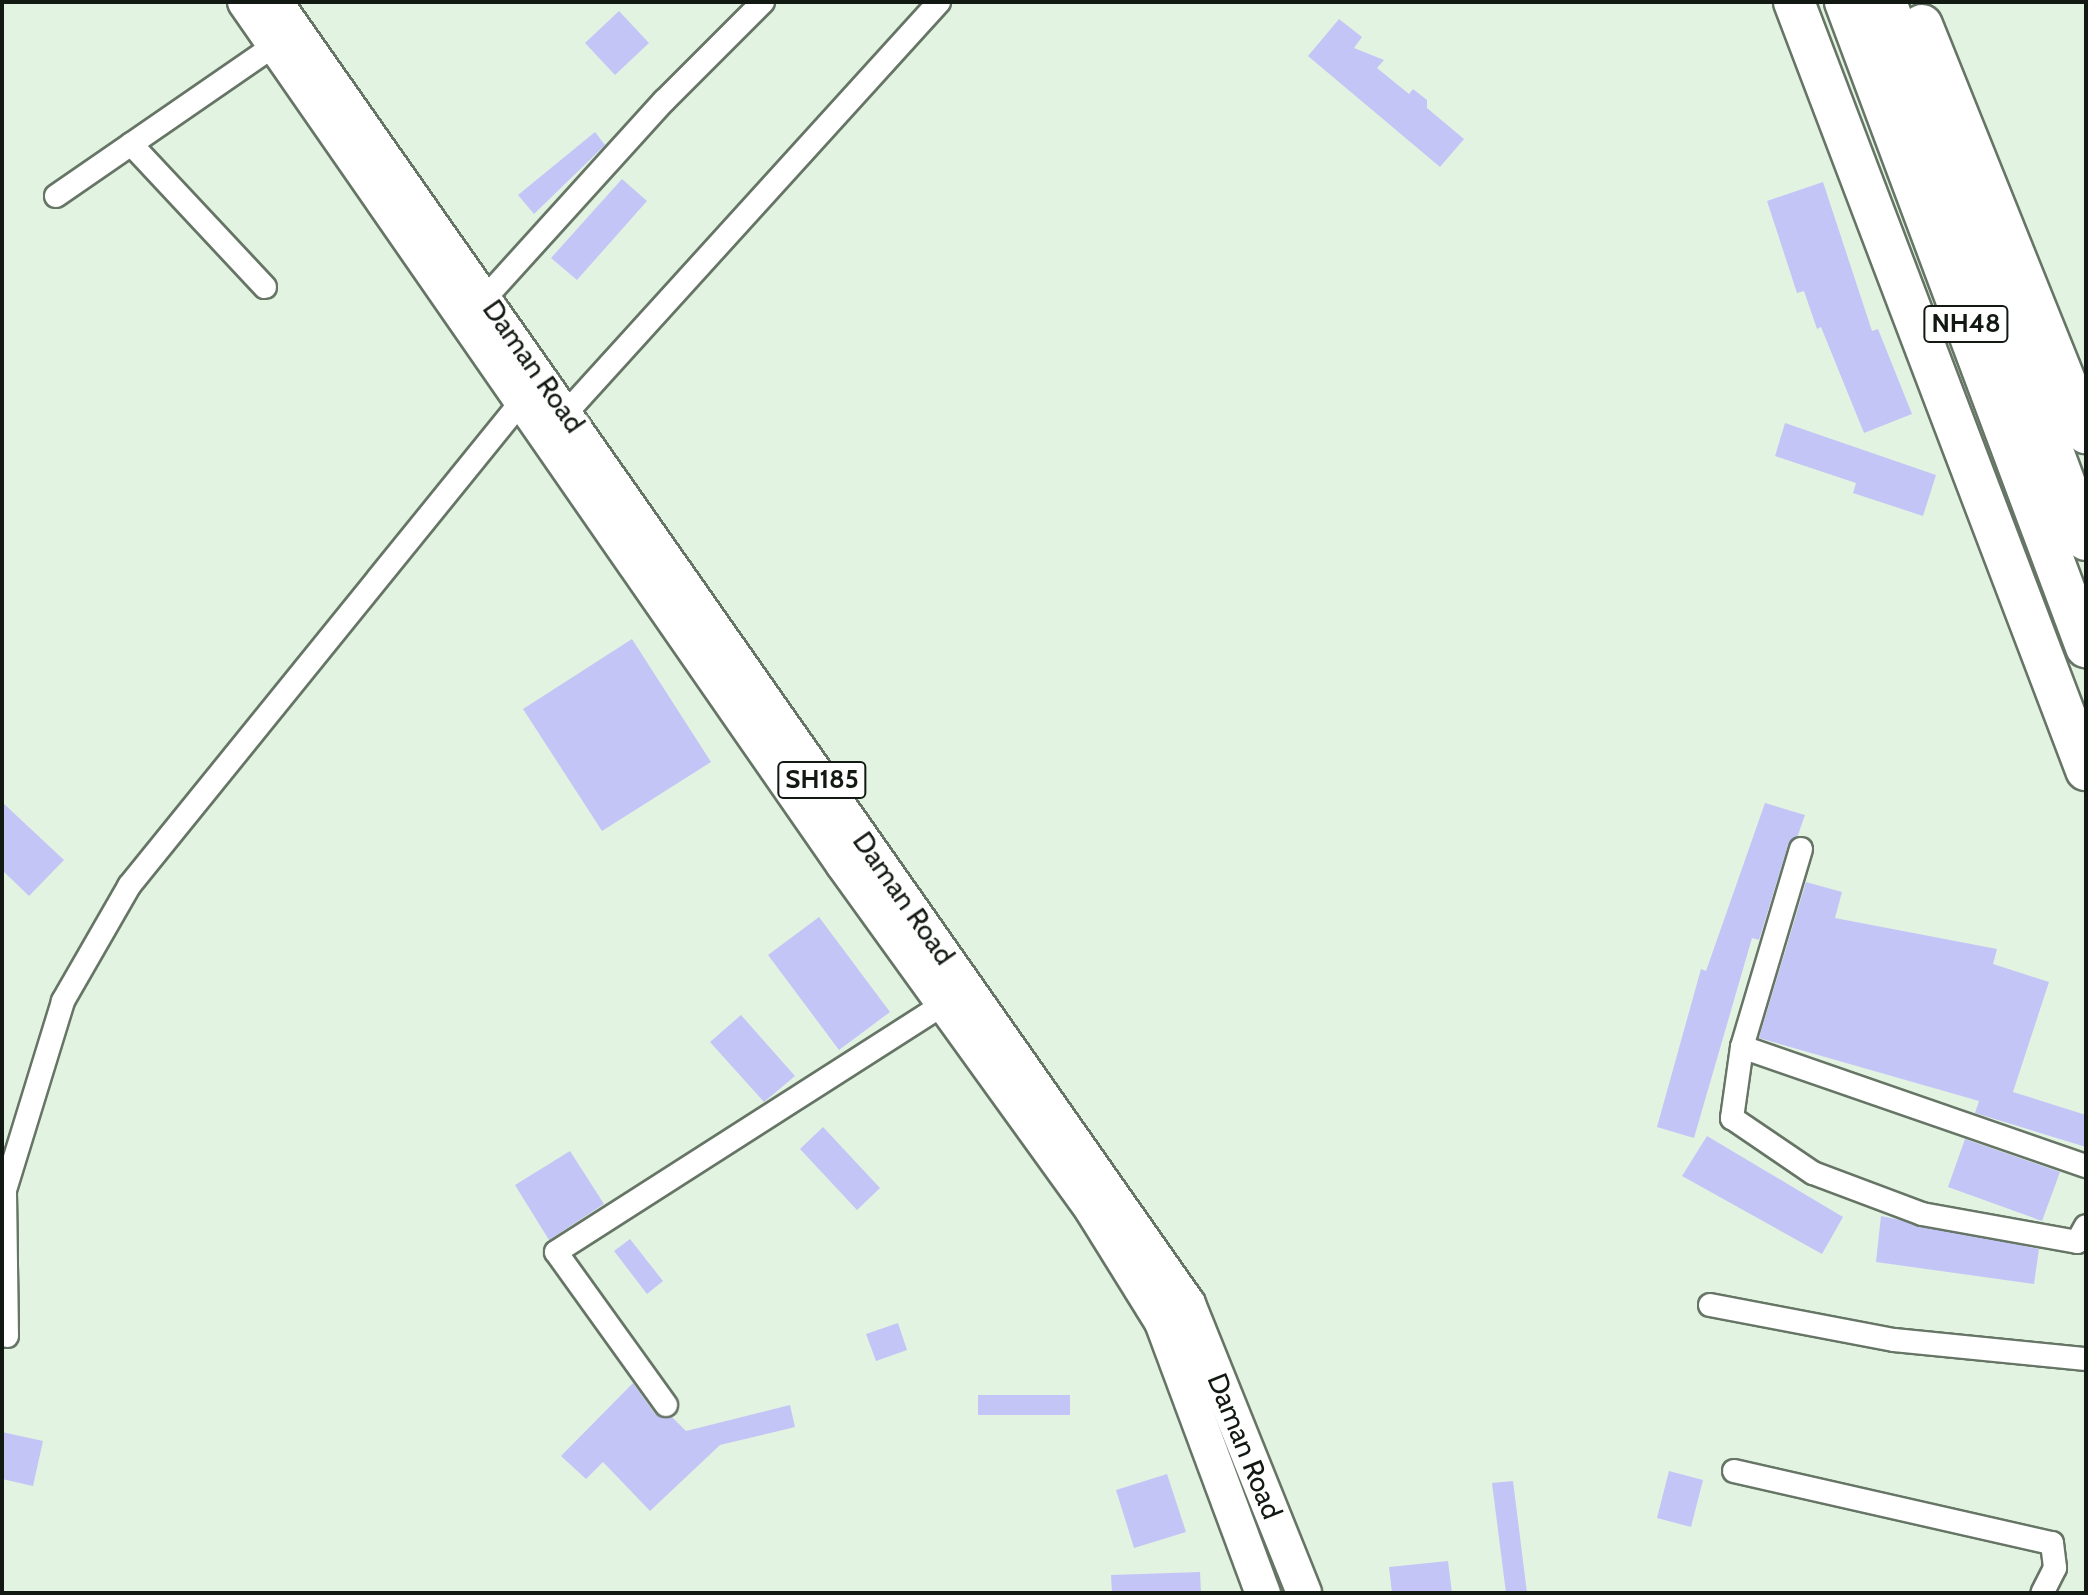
<!DOCTYPE html>
<style>
body{margin:0}
#map{position:relative;width:2088px;height:1595px;overflow:hidden;background:#e2f3e1;font-family:Cabin,sans-serif}
div>[style]{position:absolute}
.building>*{inset:0;background:#c4c5f7}
.roads{filter:drop-shadow(2px 0 #667566) drop-shadow(-2px 0 #667566) drop-shadow(0 2px #667566) drop-shadow(0 -2px #667566)}
.street>*{height:22px;margin:-11px;padding:0 11px;transform-origin:11px;border-radius:11px;background:#fff}
.primary>*{height:34px;margin:-17px;padding:0 17px;transform-origin:17px;border-radius:17px;background:#fff}
.highway>*{height:40px;margin:-20px;padding:0 20px;transform-origin:20px;border-radius:20px;background:#fff}
span{translate:-50% -50%;white-space:nowrap;text-align:center;line-height:1.15;-webkit-text-stroke:7px #fff;paint-order:stroke}
.shield-label span{padding:2px 6px;background:#fff;border:2px solid;border-radius:6px;-webkit-text-stroke-width:0}
.shield-label{font-size:26px;color:#121812;font-weight:700}
.street-label{font-size:28px;color:#121812}
.frame{position:absolute;inset:0;border:4px solid #121812;pointer-events:none}
</style>
<div id="map">
<div class="building">
<div style="clip-path:polygon(619px 11px,649px 43px,615px 75px,585px 43px)"></div>
<div style="clip-path:polygon(1339px 19px,1362px 37px,1354px 48px,1384px 60px,1377px 68px,1409px 94px,1413px 89px,1427px 100px,1427px 108px,1464px 139px,1440px 167px,1308px 56px)"></div>
<div style="clip-path:polygon(595px 132px,605px 145px,534px 214px,518px 195px)"></div>
<div style="clip-path:polygon(622px 179px,647px 201px,577px 280px,551px 258px)"></div>
<div style="clip-path:polygon(1823px 182px,1872px 331px,1878px 329px,1912px 414px,1864px 433px,1821px 327px,1817px 329px,1804px 291px,1797px 293px,1767px 201px)"></div>
<div style="clip-path:polygon(1785px 423px,1936px 475px,1923px 516px,1853px 493px,1856px 483px,1775px 456px)"></div>
<div style="clip-path:polygon(632px 639px,711px 762px,602px 831px,523px 709px)"></div>
<div style="clip-path:polygon(2px 802px,64px 860px,29px 896px,2px 870px)"></div>
<div style="clip-path:polygon(1765px 803px,1805px 815px,1798px 835px,1788px 845px,1759px 940px,1752px 938px,1694px 1138px,1657px 1127px,1701px 969px,1706px 971px)"></div>
<div style="clip-path:polygon(1806px 882px,1842px 892px,1835px 918px,1997px 949px,1993px 964px,2049px 982px,2013px 1092px,2086px 1115px,2086px 1147px,1975px 1113px,1979px 1101px,1759px 1038px)"></div>
<div style="clip-path:polygon(819px 917px,890px 1012px,839px 1050px,768px 955px)"></div>
<div style="clip-path:polygon(741px 1015px,795px 1076px,764px 1102px,710px 1042px)"></div>
<div style="clip-path:polygon(823px 1127px,880px 1188px,857px 1210px,800px 1149px)"></div>
<div style="clip-path:polygon(1707px 1136px,1843px 1217px,1822px 1254px,1682px 1176px)"></div>
<div style="clip-path:polygon(1965px 1139px,2060px 1172px,2042px 1221px,1948px 1187px)"></div>
<div style="clip-path:polygon(570px 1151px,604px 1204px,549px 1240px,515px 1185px)"></div>
<div style="clip-path:polygon(1881px 1216px,2039px 1249px,2034px 1284px,1876px 1262px)"></div>
<div style="clip-path:polygon(630px 1239px,663px 1281px,647px 1294px,614px 1251px)"></div>
<div style="clip-path:polygon(898px 1323px,907px 1350px,876px 1361px,866px 1334px)"></div>
<div style="clip-path:polygon(633px 1383px,655px 1414px,672px 1417px,686px 1431px,790px 1405px,795px 1427px,720px 1445px,650px 1511px,603px 1462px,586px 1479px,561px 1456px)"></div>
<div style="clip-path:polygon(978px 1395px,1070px 1395px,1070px 1415px,978px 1415px)"></div>
<div style="clip-path:polygon(2px 1432px,43px 1441px,33px 1486px,2px 1479px)"></div>
<div style="clip-path:polygon(1669px 1471px,1703px 1480px,1691px 1527px,1657px 1518px)"></div>
<div style="clip-path:polygon(1167px 1474px,1186px 1532px,1134px 1548px,1116px 1490px)"></div>
<div style="clip-path:polygon(1513px 1481px,1527px 1593px,1506px 1593px,1492px 1483px)"></div>
<div style="clip-path:polygon(1448px 1561px,1452px 1593px,1392px 1593px,1389px 1567px)"></div>
<div style="clip-path:polygon(1200px 1572px,1201px 1593px,1112px 1593px,1111px 1575px)"></div>
</div>
<div class="roads">
<div class="street">
<div style="left:131px;top:144px;width:196px;rotate:46.9deg"></div>
<div style="left:56px;top:196px;width:266px;rotate:-34.6deg"></div>
<div style="left:477px;top:307px;width:278px;rotate:-47.8deg"></div>
<div style="left:664px;top:101px;width:140px;rotate:-45deg"></div>
<div style="left:566px;top:413px;width:555px;rotate:-47.77deg"></div>
<div style="left:1801px;top:849px;width:207px;rotate:106.6deg"></div>
<div style="left:1742px;top:1047px;width:72px;rotate:98deg"></div>
<div style="left:1732px;top:1118px;width:98px;rotate:34.2deg"></div>
<div style="left:1813px;top:1173px;width:116px;rotate:20.6deg"></div>
<div style="left:1922px;top:1214px;width:158px;rotate:10.2deg"></div>
<div style="left:2077px;top:1242px;width:18px;rotate:-61deg"></div>
<div style="left:1742px;top:1047px;width:364px;rotate:19.1deg"></div>
<div style="left:1710px;top:1305px;width:187px;rotate:10.8deg"></div>
<div style="left:1894px;top:1340px;width:193px;rotate:5.7deg"></div>
<div style="left:7px;top:1336px;width:146px;rotate:-90.8deg"></div>
<div style="left:5px;top:1190px;width:198px;rotate:-72.9deg"></div>
<div style="left:63px;top:1001px;width:133px;rotate:-60.1deg"></div>
<div style="left:129px;top:886px;width:623px;rotate:-51deg"></div>
<div style="left:521px;top:402px;width:11px;rotate:-27deg"></div>
<div style="left:666px;top:1405px;width:188px;rotate:-125.7deg"></div>
<div style="left:556px;top:1252px;width:471px;rotate:-32.6deg"></div>
<div style="left:1734px;top:1471px;width:326px;rotate:12.8deg"></div>
<div style="left:2052px;top:1543px;width:25px;rotate:83deg"></div>
<div style="left:2055px;top:1568px;width:28px;rotate:117deg"></div>
</div>
<div class="primary">
<div style="left:245px;top:2px;width:1049px;rotate:55.25deg"></div>
<div style="left:843px;top:864px;width:428px;rotate:54.2deg"></div>
<div style="left:1093px;top:1211px;width:131px;rotate:58.1deg"></div>
<div style="left:1162px;top:1322px;width:289px;rotate:69.6deg"></div>
<div style="left:275px;top:2px;width:1590px;rotate:54.96deg"></div>
<div style="left:1188px;top:1304px;width:311px;rotate:68.1deg"></div>
</div>
<div class="highway">
<div style="left:1794px;top:2px;width:822px;rotate:69.18deg"></div>
<div style="left:1845px;top:2px;width:689px;rotate:69.51deg"></div>
<div style="left:1886px;top:2px;width:574px;rotate:69.61deg"></div>
<div style="left:1922px;top:25px;width:440px;rotate:68.1deg"></div>
</div>
</div>
<div class="shield-label">
<span style="left:1966px;top:324px">NH48</span>
<span style="left:822px;top:780px">SH185</span>
</div>
<div class="street-label">
<span style="left:534px;top:366px;rotate:55deg">Daman Road</span>
<span style="left:904px;top:898px;rotate:55deg">Daman Road</span>
<span style="left:1245px;top:1446px;rotate:68deg">Daman Road</span>
</div>
<div class="frame"></div>
</div>
